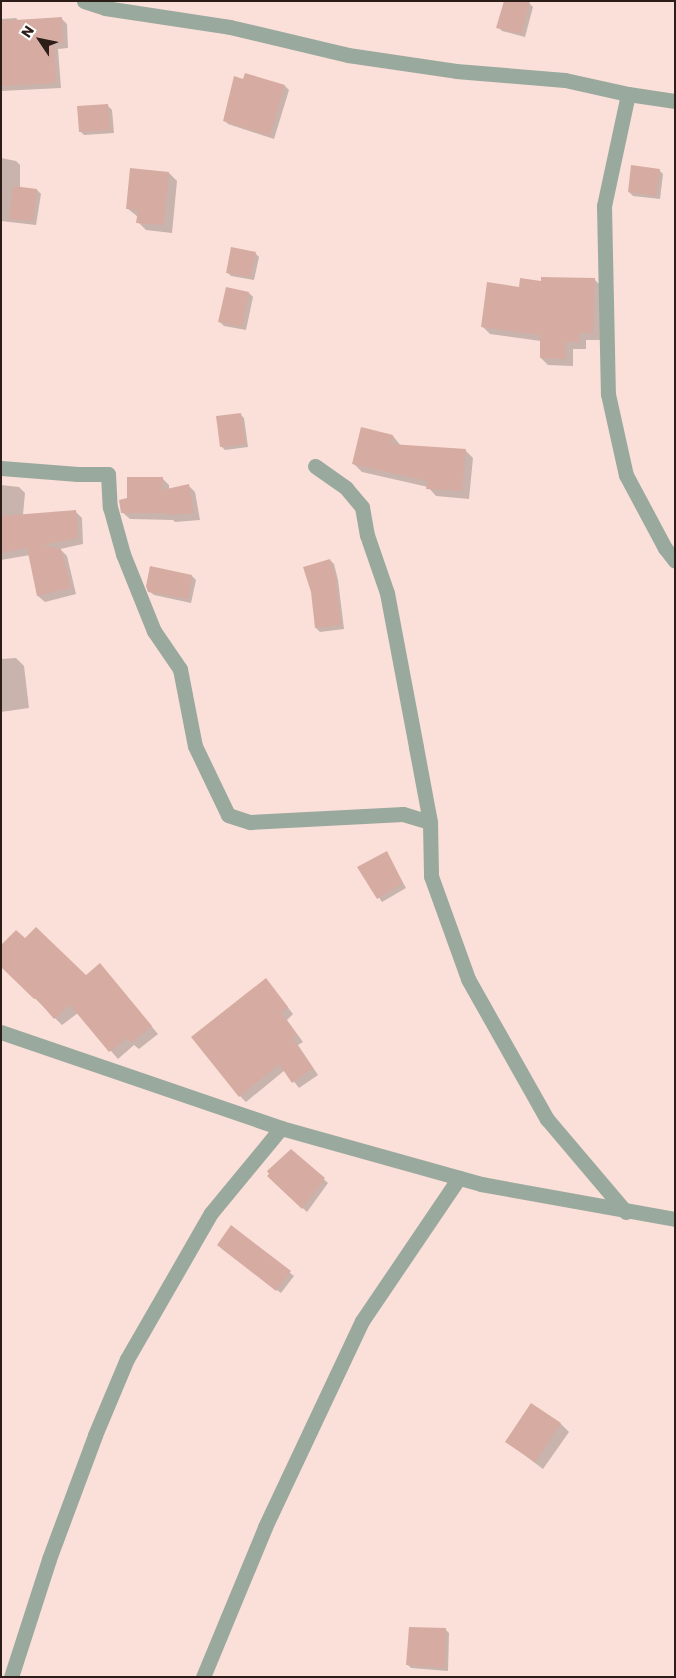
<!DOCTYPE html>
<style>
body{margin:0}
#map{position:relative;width:676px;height:1678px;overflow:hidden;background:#fbe0d9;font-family:Poppins,sans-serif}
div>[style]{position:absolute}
.shadow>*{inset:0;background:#0003}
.building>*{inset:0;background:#d6aca2}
.service>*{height:15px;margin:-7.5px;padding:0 7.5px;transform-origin:7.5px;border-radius:7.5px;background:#9aa99e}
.minor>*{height:15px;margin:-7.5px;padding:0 7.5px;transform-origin:7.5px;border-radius:7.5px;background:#9aa99e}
span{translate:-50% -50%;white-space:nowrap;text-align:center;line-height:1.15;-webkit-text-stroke:4.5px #fff;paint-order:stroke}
.frame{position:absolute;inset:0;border:2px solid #2c1d19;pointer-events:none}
.north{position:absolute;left:15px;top:15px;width:50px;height:50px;-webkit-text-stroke:4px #fff;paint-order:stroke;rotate:304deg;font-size:14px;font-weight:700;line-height:20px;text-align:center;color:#2c1d19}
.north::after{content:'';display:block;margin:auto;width:18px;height:22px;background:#2c1d19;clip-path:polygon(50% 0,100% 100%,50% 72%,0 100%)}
</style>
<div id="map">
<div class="shadow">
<div style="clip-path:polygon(529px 3px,533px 7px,525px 37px,502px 31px,498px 27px)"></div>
<div style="clip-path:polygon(16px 18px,19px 21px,61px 18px,67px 24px,68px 48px,58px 49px,61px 88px,1px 91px,1px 19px)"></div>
<div style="clip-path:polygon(285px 86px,289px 90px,274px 139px,228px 124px,224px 120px)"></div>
<div style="clip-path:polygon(108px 106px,112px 110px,114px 133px,84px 135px,80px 131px)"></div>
<div style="clip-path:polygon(1px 158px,16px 161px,20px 165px,20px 188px,37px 190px,41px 194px,36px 225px,1px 221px)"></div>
<div style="clip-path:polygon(659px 170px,663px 174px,660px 199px,633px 196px,629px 192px)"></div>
<div style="clip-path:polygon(169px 173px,177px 181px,172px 233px,146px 230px,138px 222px,138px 217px,127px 208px)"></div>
<div style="clip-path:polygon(255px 253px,259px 257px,254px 280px,231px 276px,227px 272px)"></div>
<div style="clip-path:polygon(594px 279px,602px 287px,600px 340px,586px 340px,586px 349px,573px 349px,573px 366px,548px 365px,541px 358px,541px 341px,490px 334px,482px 326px,520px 288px,542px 283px)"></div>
<div style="clip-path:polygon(249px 293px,253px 297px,246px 330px,224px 326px,220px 322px)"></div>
<div style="clip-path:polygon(240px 414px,244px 418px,248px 447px,225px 450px,221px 446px)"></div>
<div style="clip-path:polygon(362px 429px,393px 436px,401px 446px,465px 450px,473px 458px,469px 499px,436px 496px,428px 487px,362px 472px,354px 464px)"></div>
<div style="clip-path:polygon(162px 478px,169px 485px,169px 490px,188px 485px,195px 492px,200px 520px,175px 522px,173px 520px,130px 519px,122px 512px,128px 499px)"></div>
<div style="clip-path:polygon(1px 485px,19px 487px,25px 493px,23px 515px,75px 511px,82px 518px,83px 544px,60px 549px,67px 556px,76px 594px,45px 602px,38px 596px,30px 555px,1px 560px)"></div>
<div style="clip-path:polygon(330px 560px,334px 564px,338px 580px,344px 629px,320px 632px,316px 628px)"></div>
<div style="clip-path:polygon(192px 576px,196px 580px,191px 603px,154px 595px,149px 591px)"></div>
<div style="clip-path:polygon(16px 658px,24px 666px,29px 708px,1px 712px,1px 659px)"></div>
<div style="clip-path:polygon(386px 853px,406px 888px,382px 902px,359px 868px)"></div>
<div style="clip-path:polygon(1px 965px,86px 977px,100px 965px,158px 1034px,139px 1049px,134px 1045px,118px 1059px,78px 1013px,62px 1025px)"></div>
<div style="clip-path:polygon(266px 979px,293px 1014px,287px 1020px,303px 1042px,298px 1045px,318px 1075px,299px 1088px,285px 1070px,246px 1102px,240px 1096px)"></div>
<div style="clip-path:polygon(291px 1150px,328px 1183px,307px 1212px,269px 1176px)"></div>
<div style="clip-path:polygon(232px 1227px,294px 1276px,281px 1293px,222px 1249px)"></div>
<div style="clip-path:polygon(532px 1405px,561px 1424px,569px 1432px,543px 1469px,507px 1442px)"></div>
<div style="clip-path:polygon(445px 1629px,449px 1633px,448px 1671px,411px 1668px,407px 1664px)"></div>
</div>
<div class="building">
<div style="clip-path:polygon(504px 1px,530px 1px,521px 34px,496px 28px)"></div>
<div style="clip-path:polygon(62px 17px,63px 43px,54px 43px,56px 83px,1px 86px,1px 21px)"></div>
<div style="clip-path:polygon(245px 73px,285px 85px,270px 136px,223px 121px,234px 76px,243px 79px)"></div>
<div style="clip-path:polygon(108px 104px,110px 130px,79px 132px,77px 106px)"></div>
<div style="clip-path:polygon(631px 165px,660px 169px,656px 196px,628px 192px)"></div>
<div style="clip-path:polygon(130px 168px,169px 172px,164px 225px,136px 223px,138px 210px,126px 209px)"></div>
<div style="clip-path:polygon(13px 186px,37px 189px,33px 221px,9px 219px)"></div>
<div style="clip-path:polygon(231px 247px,256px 252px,250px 277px,226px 273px)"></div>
<div style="clip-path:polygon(541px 277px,595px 278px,593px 333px,579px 333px,579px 342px,566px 342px,566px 359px,540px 358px,540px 335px,481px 327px,487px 282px,519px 287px,520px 278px,541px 281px)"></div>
<div style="clip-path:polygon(226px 287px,249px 292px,242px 327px,218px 322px)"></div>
<div style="clip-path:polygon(241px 413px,245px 444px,220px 447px,216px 416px)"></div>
<div style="clip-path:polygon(361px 427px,393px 435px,391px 444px,466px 449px,462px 491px,426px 489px,427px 481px,352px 464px)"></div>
<div style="clip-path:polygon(127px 477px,163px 477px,162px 490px,189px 484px,194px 513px,167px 515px,167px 513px,121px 513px,119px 500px,127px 498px)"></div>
<div style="clip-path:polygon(76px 510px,78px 538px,43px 545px,61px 549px,71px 588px,37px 596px,27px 548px,1px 553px,1px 516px)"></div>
<div style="clip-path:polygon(330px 559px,335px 575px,341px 625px,315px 628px,311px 592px,303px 567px)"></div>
<div style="clip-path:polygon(150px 566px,192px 575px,188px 599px,148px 592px,146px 586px)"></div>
<div style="clip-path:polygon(387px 851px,403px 883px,377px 899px,357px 867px)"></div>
<div style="clip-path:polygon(36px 927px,86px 975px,100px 963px,152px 1026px,131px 1043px,127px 1038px,109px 1052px,70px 1005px,54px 1019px,36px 998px,34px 999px,1px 967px,1px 945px,16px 930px,25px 938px)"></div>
<div style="clip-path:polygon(266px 978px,288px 1007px,281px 1013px,297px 1035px,292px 1038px,313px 1068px,292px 1083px,279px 1064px,239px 1097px,191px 1037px)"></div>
<div style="clip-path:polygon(291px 1149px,325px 1178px,302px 1209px,267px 1176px,269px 1174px,267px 1171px)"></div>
<div style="clip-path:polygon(231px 1225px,291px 1271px,276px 1291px,217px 1245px)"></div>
<div style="clip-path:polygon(531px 1403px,561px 1423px,535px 1462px,505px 1442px)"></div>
<div style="clip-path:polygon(409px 1627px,446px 1628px,445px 1668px,406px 1665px)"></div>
</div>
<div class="service">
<div style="left:315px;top:466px;width:38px;rotate:35deg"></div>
<div style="left:346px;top:488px;width:25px;rotate:50deg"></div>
<div style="left:362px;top:507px;width:28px;rotate:80deg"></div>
<div style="left:367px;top:535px;width:61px;rotate:71deg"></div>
<div style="left:387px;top:593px;width:157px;rotate:79.3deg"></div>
<div style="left:416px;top:747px;width:76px;rotate:79.4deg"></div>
<div style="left:430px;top:822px;width:54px;rotate:88.9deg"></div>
<div style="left:431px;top:876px;width:109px;rotate:70.2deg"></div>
<div style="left:468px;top:979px;width:161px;rotate:60.6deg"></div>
<div style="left:547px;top:1119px;width:122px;rotate:49.7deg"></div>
<div style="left:1px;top:468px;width:77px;rotate:4.5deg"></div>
<div style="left:78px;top:474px;width:30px"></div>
<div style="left:108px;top:474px;width:33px;rotate:87deg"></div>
<div style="left:110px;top:507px;width:49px;rotate:74.5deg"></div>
<div style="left:123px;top:554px;width:83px;rotate:68.1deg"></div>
<div style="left:154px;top:631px;width:46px;rotate:55.6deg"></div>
<div style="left:180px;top:669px;width:78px;rotate:79deg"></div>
<div style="left:195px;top:746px;width:76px;rotate:64.4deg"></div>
<div style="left:228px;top:815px;width:23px;rotate:18deg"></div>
<div style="left:250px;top:822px;width:153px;rotate:-3deg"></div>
<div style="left:403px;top:814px;width:28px;rotate:17deg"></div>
<div style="left:11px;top:1677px;width:124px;rotate:-72.1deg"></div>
<div style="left:49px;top:1559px;width:132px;rotate:-69.6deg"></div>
<div style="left:95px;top:1435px;width:82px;rotate:-67.2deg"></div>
<div style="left:127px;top:1359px;width:168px;rotate:-60.1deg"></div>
<div style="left:211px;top:1213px;width:110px;rotate:-50.5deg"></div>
<div style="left:203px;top:1677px;width:162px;rotate:-67.5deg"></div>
<div style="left:265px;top:1527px;width:228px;rotate:-64.8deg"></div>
<div style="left:362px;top:1321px;width:173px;rotate:-55.9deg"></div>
</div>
<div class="minor">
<div style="left:84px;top:1px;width:22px;rotate:18deg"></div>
<div style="left:105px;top:8px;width:126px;rotate:8.6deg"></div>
<div style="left:230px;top:27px;width:121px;rotate:13.3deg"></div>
<div style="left:348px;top:55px;width:109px;rotate:8.4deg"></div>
<div style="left:456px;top:71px;width:109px;rotate:4.7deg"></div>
<div style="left:565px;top:80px;width:65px;rotate:12.5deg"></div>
<div style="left:628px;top:94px;width:48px;rotate:8.5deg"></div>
<div style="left:628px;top:94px;width:115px;rotate:102.1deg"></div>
<div style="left:604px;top:206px;width:188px;rotate:88.8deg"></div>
<div style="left:608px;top:394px;width:83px;rotate:77.5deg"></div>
<div style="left:626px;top:475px;width:83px;rotate:61.9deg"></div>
<div style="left:665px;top:548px;width:16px;rotate:52deg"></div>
<div style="left:1px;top:1032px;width:296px;rotate:18.9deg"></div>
<div style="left:281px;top:1128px;width:208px;rotate:15.6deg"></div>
<div style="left:481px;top:1184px;width:197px;rotate:10.2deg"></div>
</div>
<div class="frame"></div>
<div class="north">N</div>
</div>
